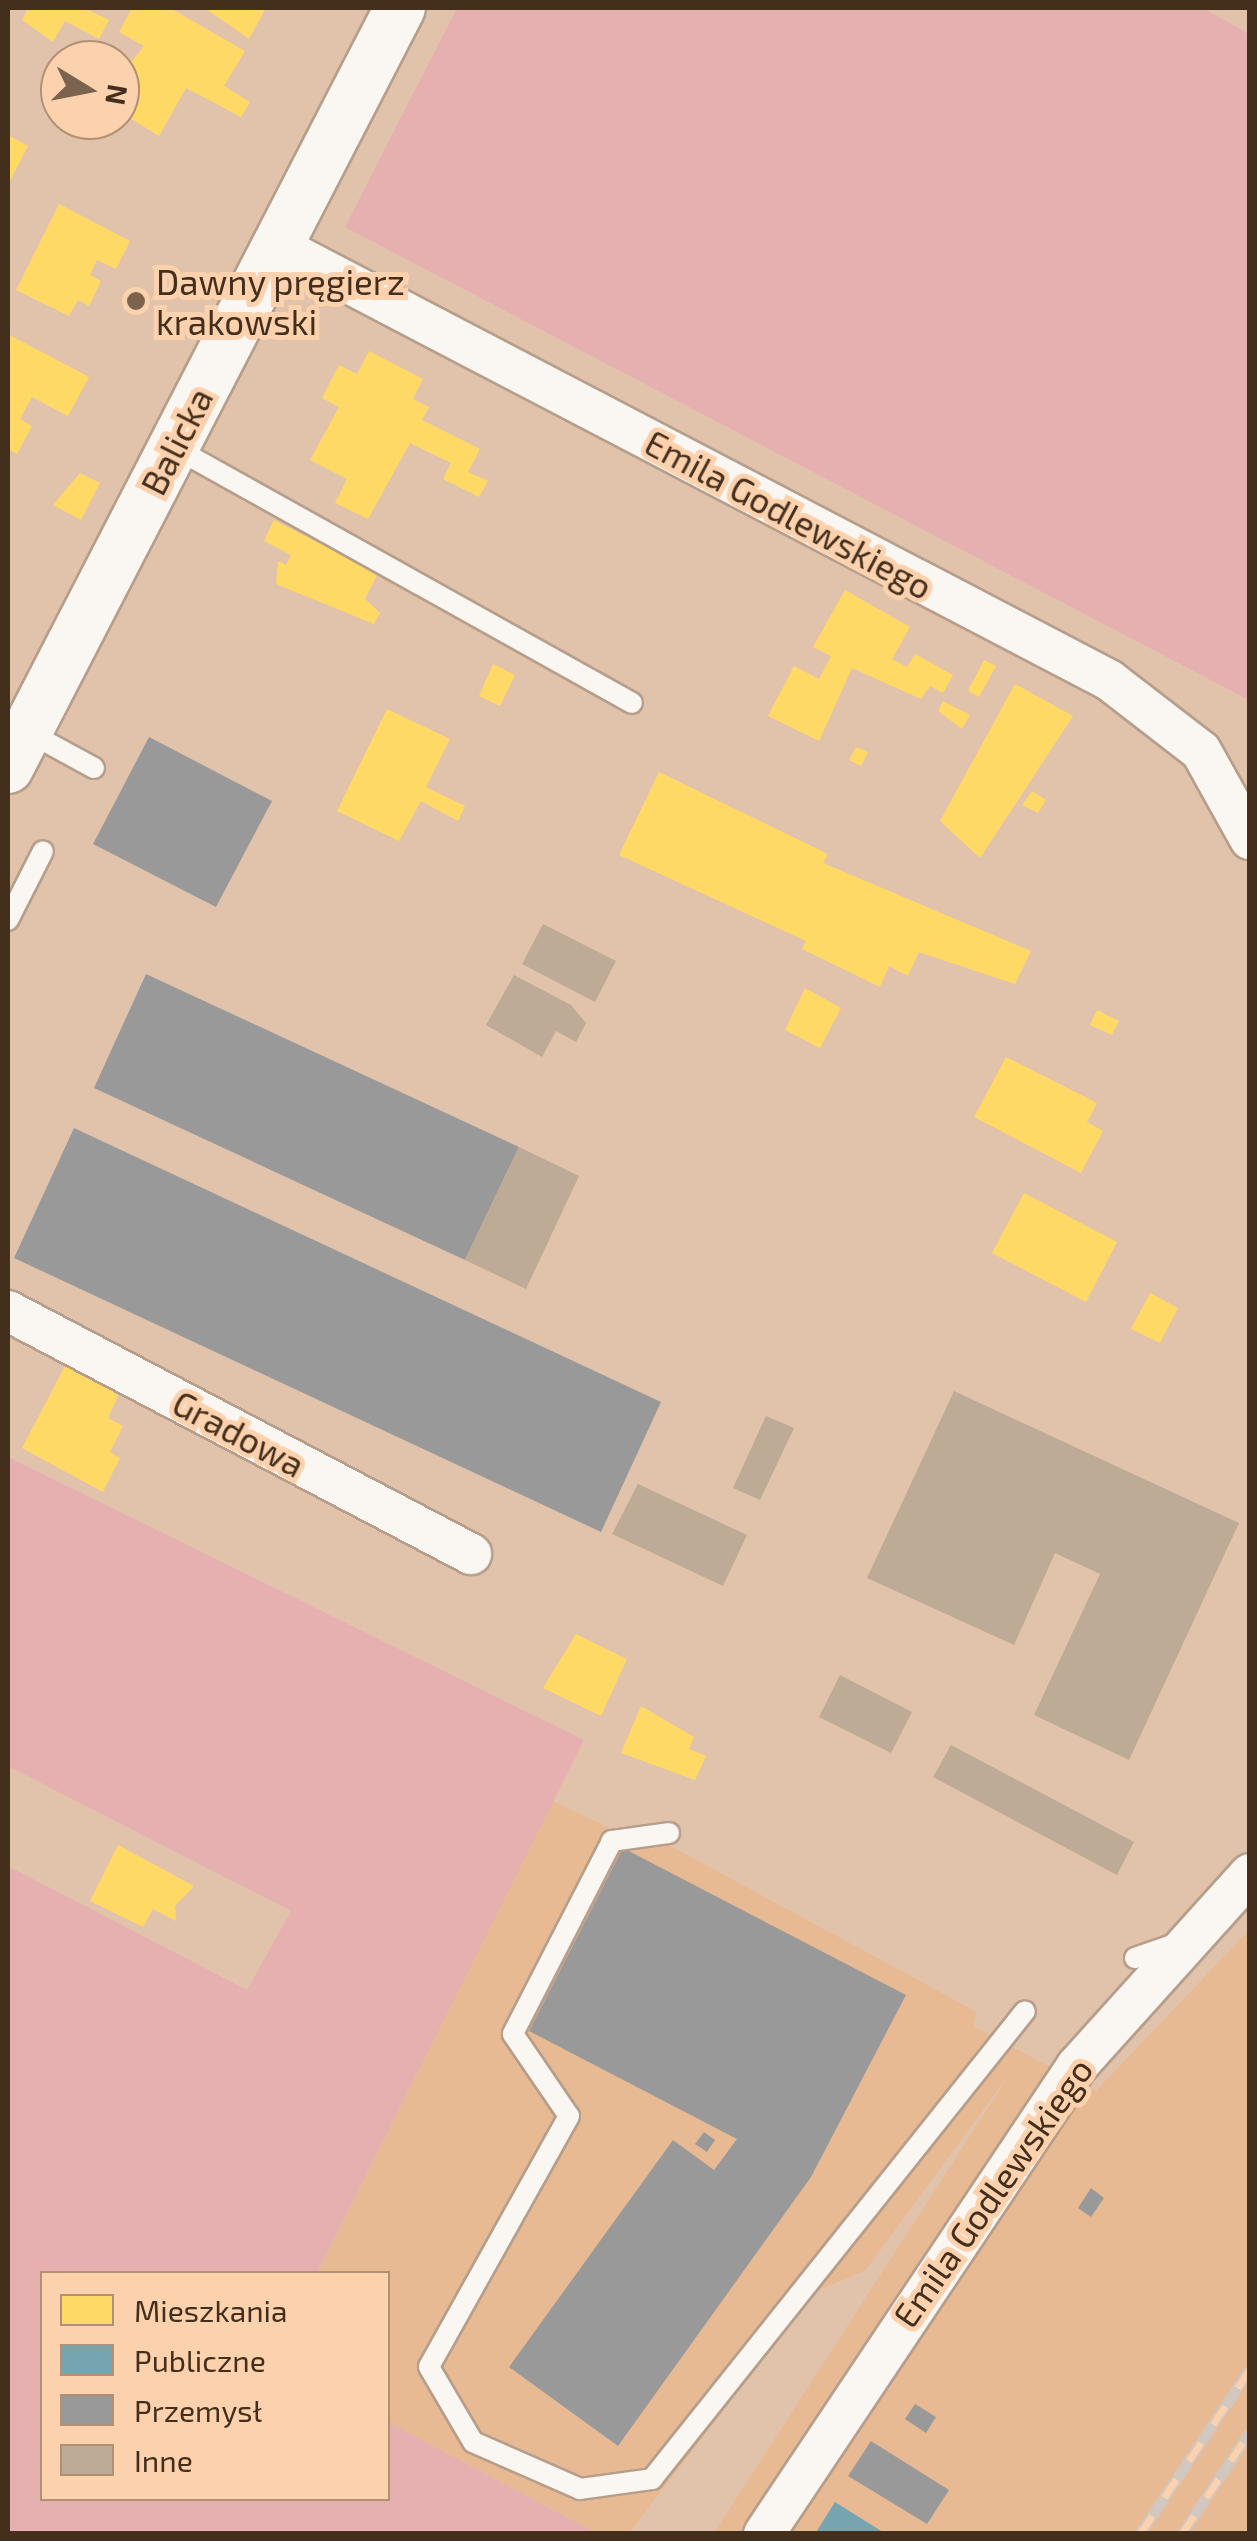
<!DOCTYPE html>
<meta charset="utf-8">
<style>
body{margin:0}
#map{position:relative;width:1257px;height:2541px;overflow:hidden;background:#e1c3ab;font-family:"Exo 2",sans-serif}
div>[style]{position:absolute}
.built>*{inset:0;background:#e8ba94}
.green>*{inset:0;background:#e6afb0}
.homes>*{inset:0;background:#ffd966}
.public>*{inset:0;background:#76a5af}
.industry>*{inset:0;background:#999}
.building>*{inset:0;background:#beab95}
.roads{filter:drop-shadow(2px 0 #b69e8b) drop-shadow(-2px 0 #b69e8b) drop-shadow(0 2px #b69e8b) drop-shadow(0 -2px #b69e8b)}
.service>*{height:20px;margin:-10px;padding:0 10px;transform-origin:10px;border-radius:10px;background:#faf6f2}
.minor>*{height:40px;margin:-20px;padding:0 20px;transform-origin:20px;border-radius:20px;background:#faf6f2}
.tertiary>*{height:50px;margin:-25px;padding:0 25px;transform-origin:25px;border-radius:25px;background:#faf6f2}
.rail>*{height:11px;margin-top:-5.5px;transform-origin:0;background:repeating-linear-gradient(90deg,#fcd1ad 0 22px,#d1c8c1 0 44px);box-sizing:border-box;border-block:2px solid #d1c8c1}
.dots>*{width:28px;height:28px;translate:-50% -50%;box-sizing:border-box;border:5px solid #fcd1ad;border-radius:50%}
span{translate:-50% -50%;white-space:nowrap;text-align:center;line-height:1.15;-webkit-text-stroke:10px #fcd1ad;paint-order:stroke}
.poi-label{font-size:35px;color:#442f1d}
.left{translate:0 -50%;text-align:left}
.street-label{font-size:35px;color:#442f1d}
.frame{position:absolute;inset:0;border:10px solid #442f1d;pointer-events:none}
.legend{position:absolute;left:40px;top:2271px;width:350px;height:230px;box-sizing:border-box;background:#fcd1ad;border:2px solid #b29073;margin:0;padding:12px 18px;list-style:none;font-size:30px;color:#442f1d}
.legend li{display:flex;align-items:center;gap:20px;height:50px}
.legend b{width:50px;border:2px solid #b29073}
.north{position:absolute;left:40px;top:40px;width:100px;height:100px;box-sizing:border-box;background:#fcd1ad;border:2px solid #b29073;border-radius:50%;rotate:100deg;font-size:28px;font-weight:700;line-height:40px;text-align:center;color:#442f1d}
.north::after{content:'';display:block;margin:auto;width:35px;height:45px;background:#7b634f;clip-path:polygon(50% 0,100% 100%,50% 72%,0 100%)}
</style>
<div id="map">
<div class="built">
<div style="clip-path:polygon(553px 1801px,653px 1849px,667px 1844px,977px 2012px,973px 2026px,1096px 2091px,1249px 1930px,1249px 2533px,714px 2533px,1011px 2072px,865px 2271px,814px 2292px,629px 2533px,596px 2533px,388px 2422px,388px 2274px,317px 2274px)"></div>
</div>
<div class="green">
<div style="clip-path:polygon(457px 8px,1203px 8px,1249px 34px,1249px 700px,345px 227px)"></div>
<div style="clip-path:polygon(8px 1457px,584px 1740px,317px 2273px,42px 2274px,42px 2498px,388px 2498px,388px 2422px,596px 2533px,8px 2533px,8px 1866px,247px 1990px,291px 1911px,8px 1766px)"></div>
</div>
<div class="homes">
<div style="clip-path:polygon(28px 8px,85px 8px,109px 20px,99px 39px,65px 21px,53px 42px,22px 20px)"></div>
<div style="clip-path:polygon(132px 8px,170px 8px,245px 51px,224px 86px,250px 102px,241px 117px,186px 88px,159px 136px,120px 112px,120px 76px,144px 46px,119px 32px)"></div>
<div style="clip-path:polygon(205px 8px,266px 8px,249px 39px)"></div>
<div style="clip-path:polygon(8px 135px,28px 146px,8px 185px)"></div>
<div style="clip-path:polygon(59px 204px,130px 241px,116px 269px,97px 260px,90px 275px,101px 281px,89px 306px,78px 300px,69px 316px,16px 290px)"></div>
<div style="clip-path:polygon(8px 334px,89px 377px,68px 416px,32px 397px,20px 419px,32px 426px,17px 454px,8px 449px)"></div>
<div style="clip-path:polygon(369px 351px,423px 379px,413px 399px,429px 407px,422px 420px,480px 449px,468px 472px,488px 481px,479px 497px,443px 479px,451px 463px,410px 443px,368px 519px,335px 503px,347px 479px,310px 460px,339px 407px,322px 398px,339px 365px,357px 374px)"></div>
<div style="clip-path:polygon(80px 473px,100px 483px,81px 520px,53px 505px)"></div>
<div style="clip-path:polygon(274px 520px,378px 573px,365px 599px,380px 613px,374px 624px,276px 584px,278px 561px,286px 565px,291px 555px,264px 541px)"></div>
<div style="clip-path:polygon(845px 590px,910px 627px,892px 659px,907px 667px,915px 654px,953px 675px,943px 693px,930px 686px,921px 699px,852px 668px,819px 741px,768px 716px,794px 666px,819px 679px,831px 656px,813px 647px)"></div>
<div style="clip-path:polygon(984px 660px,996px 666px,979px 697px,968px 691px)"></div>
<div style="clip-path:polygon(493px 664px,515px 675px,500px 706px,479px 696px)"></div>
<div style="clip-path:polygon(1015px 684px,1073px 716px,980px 858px,940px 821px)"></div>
<div style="clip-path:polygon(943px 701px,970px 715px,962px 729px,938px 711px)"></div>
<div style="clip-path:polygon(387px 709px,450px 739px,426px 787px,465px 806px,458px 821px,421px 801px,399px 841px,337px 811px)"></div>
<div style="clip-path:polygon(856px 747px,868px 752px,861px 766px,849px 760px)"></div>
<div style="clip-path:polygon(659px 772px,828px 854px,823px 863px,1031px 951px,1015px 984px,919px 952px,908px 976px,889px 966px,880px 987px,802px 949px,806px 941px,619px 855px)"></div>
<div style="clip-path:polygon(1032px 791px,1046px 800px,1038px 813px,1022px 805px)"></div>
<div style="clip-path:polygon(805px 988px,841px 1008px,820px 1048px,785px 1030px)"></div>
<div style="clip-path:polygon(1097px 1010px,1119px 1021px,1112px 1035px,1090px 1025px)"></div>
<div style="clip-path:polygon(1006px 1057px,1097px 1103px,1087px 1122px,1103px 1131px,1081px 1173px,974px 1117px)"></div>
<div style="clip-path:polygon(1024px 1193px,1117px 1242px,1086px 1302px,992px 1253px)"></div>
<div style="clip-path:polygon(1150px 1293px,1178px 1308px,1160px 1343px,1131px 1329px)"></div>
<div style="clip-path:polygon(65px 1366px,119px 1394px,108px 1418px,123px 1426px,110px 1452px,120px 1458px,103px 1492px,22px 1448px)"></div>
<div style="clip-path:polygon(576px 1634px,627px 1659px,601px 1716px,543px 1688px)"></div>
<div style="clip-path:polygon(641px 1706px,694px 1737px,689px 1749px,706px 1756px,695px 1780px,621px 1753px)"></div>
<div style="clip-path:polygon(118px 1845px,194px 1886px,175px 1906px,176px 1921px,153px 1909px,143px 1927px,90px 1901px)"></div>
</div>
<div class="public">
<div style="clip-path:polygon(835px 2502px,886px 2534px,815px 2534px)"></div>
</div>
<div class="industry">
<div style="clip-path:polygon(149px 737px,272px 801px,216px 907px,93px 844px)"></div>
<div style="clip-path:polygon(146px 974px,519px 1147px,465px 1260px,94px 1088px)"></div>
<div style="clip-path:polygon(74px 1128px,661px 1402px,601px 1532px,14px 1258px)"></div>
<div style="clip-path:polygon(623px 1848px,906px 1995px,811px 2177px,618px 2446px,509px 2367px,673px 2140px,714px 2170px,737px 2139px,529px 2031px)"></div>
<div style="clip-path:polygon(704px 2132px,715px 2140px,707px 2152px,695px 2144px)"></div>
<div style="clip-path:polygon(1091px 2188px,1104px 2198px,1091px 2217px,1078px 2208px)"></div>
<div style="clip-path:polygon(915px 2404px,936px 2417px,926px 2433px,905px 2419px)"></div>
<div style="clip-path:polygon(871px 2441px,949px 2490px,927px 2524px,848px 2476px)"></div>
</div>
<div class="building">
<div style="clip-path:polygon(543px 924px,616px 961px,595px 1002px,522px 964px)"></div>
<div style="clip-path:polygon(514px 975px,571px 1005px,586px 1023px,576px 1042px,556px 1031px,542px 1057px,486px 1025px)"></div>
<div style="clip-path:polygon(519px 1147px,579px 1176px,526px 1289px,465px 1260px)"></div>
<div style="clip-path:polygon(954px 1391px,1239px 1523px,1129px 1760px,1034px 1715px,1100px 1574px,1055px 1553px,1014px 1645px,867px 1578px)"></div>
<div style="clip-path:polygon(766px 1416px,794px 1428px,760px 1500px,733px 1488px)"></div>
<div style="clip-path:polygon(638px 1484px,747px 1535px,723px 1586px,612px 1534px)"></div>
<div style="clip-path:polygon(840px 1675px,912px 1712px,891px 1753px,819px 1717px)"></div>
<div style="clip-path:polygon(951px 1745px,1134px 1842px,1117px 1875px,933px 1777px)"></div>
</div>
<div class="roads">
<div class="service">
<div style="left:175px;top:448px;width:523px;rotate:29.16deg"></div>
<div style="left:28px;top:732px;width:75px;rotate:28.6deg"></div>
<div style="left:8px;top:920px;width:77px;rotate:-63.1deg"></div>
<div style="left:669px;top:1833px;width:58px;rotate:172deg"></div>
<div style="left:612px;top:1841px;width:217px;rotate:117.2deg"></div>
<div style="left:513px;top:2034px;width:99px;rotate:55.7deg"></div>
<div style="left:569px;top:2116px;width:287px;rotate:119.2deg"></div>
<div style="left:429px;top:2367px;width:87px;rotate:59.6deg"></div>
<div style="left:473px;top:2442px;width:117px;rotate:23.7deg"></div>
<div style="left:580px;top:2489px;width:73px;rotate:-7.9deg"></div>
<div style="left:652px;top:2479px;width:598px;rotate:-51.44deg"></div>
<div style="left:1135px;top:1958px;width:42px;rotate:-19.3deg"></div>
</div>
<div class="minor">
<div style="left:278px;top:246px;width:938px;rotate:27.58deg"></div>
<div style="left:1109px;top:680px;width:116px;rotate:37.7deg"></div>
<div style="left:1201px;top:751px;width:101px;rotate:60.9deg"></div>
<div style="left:8px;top:1311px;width:523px;rotate:27.69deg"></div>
<div style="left:764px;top:2534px;width:563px;rotate:-56.23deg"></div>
<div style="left:1077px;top:2066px;width:258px;rotate:-48deg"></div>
</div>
<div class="tertiary">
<div style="left:8px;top:768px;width:855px;rotate:-62.72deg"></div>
</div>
</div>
<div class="rail">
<div style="left:1140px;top:2534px;width:198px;rotate:-56.3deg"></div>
<div style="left:1182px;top:2534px;width:123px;rotate:-56.3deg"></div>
</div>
<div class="dots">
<div style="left:136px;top:301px;background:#7b634f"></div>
</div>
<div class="poi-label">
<span class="left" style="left:156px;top:301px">Dawny pręgierz<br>krakowski</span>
</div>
<div class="street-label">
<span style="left:176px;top:441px;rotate:-63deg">Balicka</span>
<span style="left:789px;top:514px;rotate:28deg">Emila Godlewskiego</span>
<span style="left:239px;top:1433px;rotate:28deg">Gradowa</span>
<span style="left:992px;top:2192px;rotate:-55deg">Emila Godlewskiego</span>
</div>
<div class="frame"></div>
<ul class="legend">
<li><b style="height:28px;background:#ffd966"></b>Mieszkania</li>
<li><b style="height:28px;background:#76a5af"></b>Publiczne</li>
<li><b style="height:28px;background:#999"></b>Przemysł</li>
<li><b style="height:28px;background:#beab95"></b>Inne</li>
</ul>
<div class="north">N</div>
</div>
